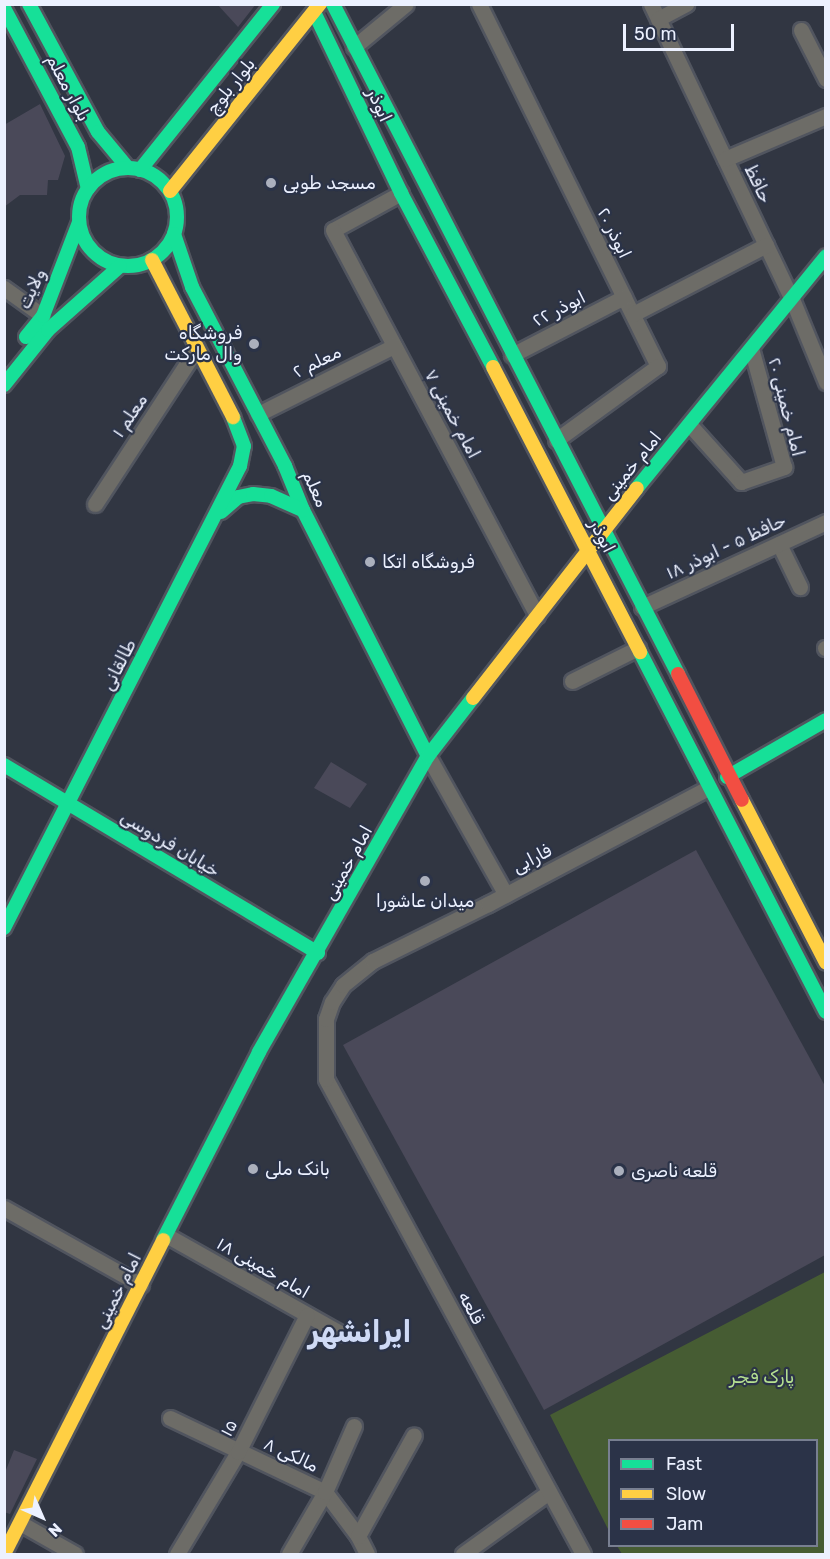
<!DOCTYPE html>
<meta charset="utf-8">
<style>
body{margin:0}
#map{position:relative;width:830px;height:1559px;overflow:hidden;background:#313642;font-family:Rubik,"Noto Sans Arabic",sans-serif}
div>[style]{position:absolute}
.green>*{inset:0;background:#465c33}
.building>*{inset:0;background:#4a4959}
.roads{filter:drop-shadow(2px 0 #51555f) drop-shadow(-2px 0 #51555f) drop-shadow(0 2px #51555f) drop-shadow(0 -2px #51555f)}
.street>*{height:15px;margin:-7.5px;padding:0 7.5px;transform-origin:7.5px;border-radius:7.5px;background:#6d6c67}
.fast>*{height:14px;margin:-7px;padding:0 7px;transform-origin:7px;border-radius:7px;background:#16e098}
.fast>.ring{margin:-7px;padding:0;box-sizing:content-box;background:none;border:14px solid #16e098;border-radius:50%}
.slow>*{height:14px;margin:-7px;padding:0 7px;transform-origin:7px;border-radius:7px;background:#ffcf43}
.jam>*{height:14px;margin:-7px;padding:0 7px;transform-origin:7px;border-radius:7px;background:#f24e42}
.dots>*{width:16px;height:16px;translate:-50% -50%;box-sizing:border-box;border:3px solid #2b3348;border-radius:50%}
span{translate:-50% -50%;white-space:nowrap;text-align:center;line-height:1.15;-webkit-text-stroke:4.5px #2b3348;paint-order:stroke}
.street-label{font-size:18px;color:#ecf1ff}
.poi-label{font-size:18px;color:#ecf1ff}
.left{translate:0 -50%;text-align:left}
.right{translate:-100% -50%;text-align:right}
.park-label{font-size:18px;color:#b6e191}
.town-label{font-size:30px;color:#cfdaf5;font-weight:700}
.frame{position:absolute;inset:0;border:6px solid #ecf1ff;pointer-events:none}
.legend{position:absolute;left:608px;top:1439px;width:210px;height:108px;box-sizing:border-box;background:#2b3348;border:2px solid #787f91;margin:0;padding:8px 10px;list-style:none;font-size:18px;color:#ecf1ff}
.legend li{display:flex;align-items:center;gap:12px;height:30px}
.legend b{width:30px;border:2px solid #787f91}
.north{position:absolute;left:12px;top:1487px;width:60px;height:60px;-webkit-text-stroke:4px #2b3348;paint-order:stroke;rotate:135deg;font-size:16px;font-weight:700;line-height:24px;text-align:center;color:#ecf1ff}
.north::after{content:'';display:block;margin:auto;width:21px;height:27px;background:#ecf1ff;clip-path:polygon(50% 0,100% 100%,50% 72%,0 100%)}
.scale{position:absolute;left:623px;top:24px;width:111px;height:27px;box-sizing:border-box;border:3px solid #ecf1ff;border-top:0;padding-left:8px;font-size:18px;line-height:21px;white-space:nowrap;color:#ecf1ff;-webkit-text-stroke:4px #2b3348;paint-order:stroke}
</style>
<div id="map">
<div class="green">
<div style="clip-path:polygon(825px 1272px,825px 1554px,622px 1554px,617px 1546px,816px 1546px,816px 1440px,610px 1440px,609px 1531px,550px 1415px)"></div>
</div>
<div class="building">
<div style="clip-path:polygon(217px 4px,256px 4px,238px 27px)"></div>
<div style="clip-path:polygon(40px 104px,65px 156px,58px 180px,48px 180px,47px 195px,20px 195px,4px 207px,4px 125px)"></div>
<div style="clip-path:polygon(331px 762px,367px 784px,350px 808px,314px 788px)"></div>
<div style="clip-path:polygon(696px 850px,825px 1086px,825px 1255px,544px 1410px,343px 1045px)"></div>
<div style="clip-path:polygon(14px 1450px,37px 1459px,10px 1514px,4px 1512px,4px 1475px)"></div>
</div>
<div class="roads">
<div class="street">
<div style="left:479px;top:4px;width:404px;rotate:63.7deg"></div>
<div style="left:658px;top:366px;width:126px;rotate:144deg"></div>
<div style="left:651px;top:4px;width:327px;rotate:64.5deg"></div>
<div style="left:792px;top:299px;width:90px;rotate:67.7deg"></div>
<div style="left:658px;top:19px;width:32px;rotate:-28deg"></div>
<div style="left:801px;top:30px;width:55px;rotate:63deg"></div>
<div style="left:354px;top:47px;width:67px;rotate:-39.6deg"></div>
<div style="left:725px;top:159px;width:110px;rotate:-23.1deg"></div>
<div style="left:401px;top:193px;width:77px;rotate:151.4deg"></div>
<div style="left:333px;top:230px;width:436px;rotate:62.1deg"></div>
<div style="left:4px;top:288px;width:48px;rotate:35.7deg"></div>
<div style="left:633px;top:314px;width:150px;rotate:-27.4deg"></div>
<div style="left:512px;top:355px;width:126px;rotate:-27.4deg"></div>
<div style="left:258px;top:414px;width:152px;rotate:-26.6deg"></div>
<div style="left:689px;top:424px;width:78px;rotate:48.1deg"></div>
<div style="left:741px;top:482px;width:46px;rotate:-19.2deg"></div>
<div style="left:784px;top:467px;width:123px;rotate:-105.5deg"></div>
<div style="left:95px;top:504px;width:186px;rotate:-56.8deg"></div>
<div style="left:779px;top:544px;width:48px;rotate:64deg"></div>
<div style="left:642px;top:607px;width:203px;rotate:-24.8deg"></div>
<div style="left:825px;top:648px;width:1px"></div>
<div style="left:572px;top:681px;width:74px;rotate:-26.6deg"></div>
<div style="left:428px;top:756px;width:159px;rotate:60.7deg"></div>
<div style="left:4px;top:1208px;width:157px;rotate:29.3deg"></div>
<div style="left:166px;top:1235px;width:200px;rotate:29.4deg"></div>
<div style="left:170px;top:1418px;width:172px;rotate:25.5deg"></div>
<div style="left:325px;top:1492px;width:55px;rotate:53.1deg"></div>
<div style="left:358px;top:1536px;width:20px;rotate:63deg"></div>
<div style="left:20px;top:1523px;width:63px;rotate:29.4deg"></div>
<div style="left:358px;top:1536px;width:115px;rotate:-61deg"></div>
<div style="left:177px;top:1554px;width:119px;rotate:-59.1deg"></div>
<div style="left:238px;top:1452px;width:153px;rotate:-63.3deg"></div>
<div style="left:289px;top:1554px;width:72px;rotate:-59.9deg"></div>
<div style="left:325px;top:1492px;width:72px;rotate:-66.3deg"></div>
<div style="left:463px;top:1554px;width:106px;rotate:-35.8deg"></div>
<div style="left:583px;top:1554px;width:540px;rotate:-118.42deg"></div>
<div style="left:326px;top:1079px;width:60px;rotate:-90deg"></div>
<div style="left:326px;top:1019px;width:18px;rotate:-71deg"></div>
<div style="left:332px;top:1002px;width:20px;rotate:-57deg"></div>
<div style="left:343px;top:985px;width:38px;rotate:-39deg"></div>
<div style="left:373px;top:961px;width:128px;rotate:-26.4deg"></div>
<div style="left:488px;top:904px;width:249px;rotate:-27.8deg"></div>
</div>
<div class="fast">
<div style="left:29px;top:4px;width:145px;rotate:61.7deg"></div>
<div style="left:98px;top:132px;width:47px;rotate:50.2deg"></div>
<div style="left:333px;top:4px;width:754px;rotate:62.75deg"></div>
<div style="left:4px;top:8px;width:157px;rotate:62deg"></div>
<div style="left:78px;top:147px;width:43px;rotate:76.6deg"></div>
<div style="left:314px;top:12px;width:201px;rotate:64.3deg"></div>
<div style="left:401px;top:193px;width:197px;rotate:62.1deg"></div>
<div class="ring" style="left:79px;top:168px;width:84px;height:84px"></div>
<div style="left:140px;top:170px;width:213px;rotate:-51.3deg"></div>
<div style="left:174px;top:234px;width:56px;rotate:71.2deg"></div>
<div style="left:192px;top:287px;width:202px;rotate:62.5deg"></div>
<div style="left:285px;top:466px;width:48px;rotate:67.8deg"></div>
<div style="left:303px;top:510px;width:276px;rotate:63.1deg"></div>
<div style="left:26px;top:337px;width:27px;rotate:-51deg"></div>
<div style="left:43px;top:316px;width:101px;rotate:-69deg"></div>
<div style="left:4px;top:385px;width:70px;rotate:-51.3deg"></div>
<div style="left:48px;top:330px;width:96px;rotate:-41.6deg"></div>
<div style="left:637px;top:488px;width:299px;rotate:-50.8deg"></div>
<div style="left:221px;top:512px;width:23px;rotate:-41deg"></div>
<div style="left:238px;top:497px;width:15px;rotate:-11deg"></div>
<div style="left:253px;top:494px;width:18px;rotate:6deg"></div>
<div style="left:271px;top:496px;width:35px;rotate:24deg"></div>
<div style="left:640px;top:652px;width:405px;rotate:62.7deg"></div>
<div style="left:4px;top:765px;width:366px;rotate:30.9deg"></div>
<div style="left:727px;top:777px;width:114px;rotate:-29.9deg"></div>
<div style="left:4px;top:928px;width:519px;rotate:-62.94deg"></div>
<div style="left:240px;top:466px;width:20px;rotate:-79deg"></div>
<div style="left:244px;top:446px;width:31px;rotate:-111deg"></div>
<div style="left:163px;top:1240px;width:211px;rotate:-62.9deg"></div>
<div style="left:259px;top:1052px;width:341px;rotate:-60.3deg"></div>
<div style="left:428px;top:756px;width:73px;rotate:-52.2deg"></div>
</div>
<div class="slow">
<div style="left:170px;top:191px;width:240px;rotate:-51.3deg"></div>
<div style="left:152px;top:260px;width:177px;rotate:62.7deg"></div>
<div style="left:493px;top:367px;width:321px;rotate:62.7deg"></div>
<div style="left:473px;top:698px;width:266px;rotate:-52deg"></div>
<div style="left:742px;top:800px;width:183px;rotate:62.7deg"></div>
<div style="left:4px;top:1554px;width:352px;rotate:-63.1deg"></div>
</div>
<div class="jam">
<div style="left:678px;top:674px;width:141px;rotate:63.1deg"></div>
</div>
</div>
<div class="dots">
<div style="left:271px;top:183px;background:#abb0bd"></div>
<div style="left:254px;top:344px;background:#abb0bd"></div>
<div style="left:370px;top:562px;background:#abb0bd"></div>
<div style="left:425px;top:881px;background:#abb0bd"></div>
<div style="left:253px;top:1169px;background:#abb0bd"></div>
<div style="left:619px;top:1171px;background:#abb0bd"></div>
</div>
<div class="street-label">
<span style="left:231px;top:86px;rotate:-51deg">بلوار بلوچ</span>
<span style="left:68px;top:88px;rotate:62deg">بلوار معلم</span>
<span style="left:379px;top:105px;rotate:65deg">ابوذر</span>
<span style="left:758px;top:184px;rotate:64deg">حافظ</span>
<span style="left:614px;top:233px;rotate:64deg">ابوذر ۲۰</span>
<span style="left:32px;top:289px;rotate:-66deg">ولایت</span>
<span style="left:559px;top:309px;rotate:-27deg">ابوذر ۲۲</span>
<span style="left:317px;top:362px;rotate:-26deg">معلم ۲</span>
<span style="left:786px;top:407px;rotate:76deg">امام خمینی ۲۰</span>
<span style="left:452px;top:414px;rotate:62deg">امام خمینی ۷</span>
<span style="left:130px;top:416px;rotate:-56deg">معلم ۱</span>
<span style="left:632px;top:466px;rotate:-51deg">امام خمینی</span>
<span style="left:315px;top:489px;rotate:66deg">معلم</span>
<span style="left:602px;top:536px;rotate:63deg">ابوذر</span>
<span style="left:726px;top:547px;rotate:-25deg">حافظ ۵ - ابوذر ۱۸</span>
<span style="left:119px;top:665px;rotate:-63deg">طالقانی</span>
<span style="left:170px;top:844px;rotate:31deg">خیابان فردوسی</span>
<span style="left:532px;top:859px;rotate:-28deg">فارابی</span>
<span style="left:348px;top:863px;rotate:-61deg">امام خمینی</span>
<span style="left:263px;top:1268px;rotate:30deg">امام خمینی ۱۸</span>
<span style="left:118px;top:1291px;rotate:-63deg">امام خمینی</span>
<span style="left:471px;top:1308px;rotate:62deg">قلعه</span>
<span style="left:229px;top:1428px;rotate:-63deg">۱۵</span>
<span style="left:291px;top:1455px;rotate:25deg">مالکی ۸</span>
</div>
<div class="poi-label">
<span class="left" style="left:283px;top:183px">مسجد طوبی</span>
<span class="right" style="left:242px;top:344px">فروشگاه<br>وال مارکت</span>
<span class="left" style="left:382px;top:562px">فروشگاه اتکا</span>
<span style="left:425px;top:901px">میدان عاشورا</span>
<span class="left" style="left:265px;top:1169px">بانک ملی</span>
<span class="left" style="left:631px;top:1171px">قلعه ناصری</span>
</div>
<div class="park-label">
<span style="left:762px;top:1377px">پارک فجر</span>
</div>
<div class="town-label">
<span style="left:360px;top:1332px">ایرانشهر</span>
</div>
<div class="frame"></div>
<ul class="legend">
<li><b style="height:8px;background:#16e098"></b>Fast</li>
<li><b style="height:8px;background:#ffcf43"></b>Slow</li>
<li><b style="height:8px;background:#f24e42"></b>Jam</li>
</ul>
<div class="north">N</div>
<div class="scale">50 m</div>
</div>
